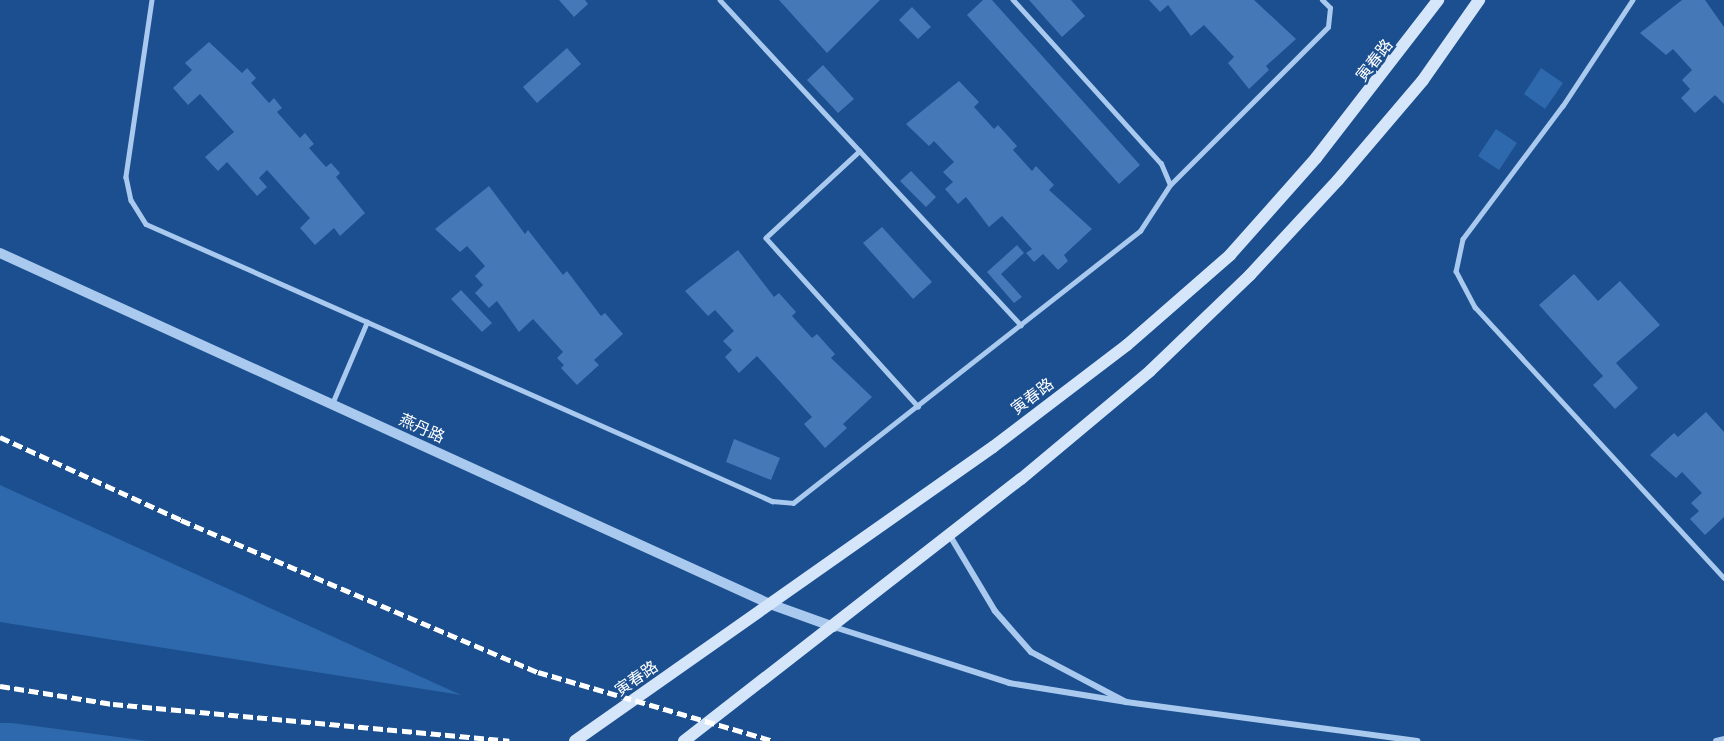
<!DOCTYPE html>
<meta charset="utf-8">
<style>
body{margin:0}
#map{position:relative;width:1724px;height:741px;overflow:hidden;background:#1b4f8f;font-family:"Noto Sans","Noto Sans SC",sans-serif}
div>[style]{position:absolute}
.green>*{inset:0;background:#2e69ad}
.building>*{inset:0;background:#4478b7}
.service>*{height:4.5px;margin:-2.25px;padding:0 2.25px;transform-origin:2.25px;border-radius:2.25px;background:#a9c9ee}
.minor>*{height:6px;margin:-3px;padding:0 3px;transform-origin:3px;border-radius:3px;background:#a9c9ee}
.tertiary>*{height:10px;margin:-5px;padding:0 5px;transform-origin:5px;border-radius:5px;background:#a9c9ee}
.secondary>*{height:12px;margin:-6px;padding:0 6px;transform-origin:6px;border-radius:6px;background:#d6e6fa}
.rail>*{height:4.5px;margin-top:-2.25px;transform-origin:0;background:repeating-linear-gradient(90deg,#fff 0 10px,transparent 0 14.5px)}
span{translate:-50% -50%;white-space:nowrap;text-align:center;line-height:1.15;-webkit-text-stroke:5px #1b4f8f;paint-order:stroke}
.street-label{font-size:16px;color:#fff}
</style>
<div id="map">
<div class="green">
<div style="clip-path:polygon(1541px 68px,1563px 83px,1545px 109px,1524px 94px)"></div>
<div style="clip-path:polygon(1496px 129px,1517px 143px,1499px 170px,1478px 156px)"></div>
<div style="clip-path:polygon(0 485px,461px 695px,0 622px)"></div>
<div style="clip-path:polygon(0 723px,12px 723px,148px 741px,0 741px)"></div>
</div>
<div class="building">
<div style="clip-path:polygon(559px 0,585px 0,588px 4px,574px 17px)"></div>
<div style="clip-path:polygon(779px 0,880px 0,827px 53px)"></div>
<div style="clip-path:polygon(983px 0,992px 0,1140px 165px,1119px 184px,967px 15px)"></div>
<div style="clip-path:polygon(1029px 0,1071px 0,1085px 16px,1062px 37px)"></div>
<div style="clip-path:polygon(1149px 0,1254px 0,1296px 39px,1266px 66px,1269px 70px,1249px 89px,1228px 63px,1234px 57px,1204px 25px,1191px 36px,1168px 5px,1160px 12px)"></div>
<div style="clip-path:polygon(1682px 0,1705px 0,1724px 27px,1724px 104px,1715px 95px,1695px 113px,1681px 98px,1690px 89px,1682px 80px,1692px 70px,1673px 49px,1666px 55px,1640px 33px)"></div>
<div style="clip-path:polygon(912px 7px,931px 27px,918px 39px,899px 20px)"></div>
<div style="clip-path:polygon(209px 42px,242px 73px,247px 68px,256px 78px,251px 83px,269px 103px,274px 98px,282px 108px,277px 112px,300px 138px,305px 133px,314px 144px,309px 148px,326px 167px,331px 163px,340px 173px,336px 177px,365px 213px,340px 236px,334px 228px,315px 245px,300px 228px,310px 218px,267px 170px,259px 178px,267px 187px,257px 196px,227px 162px,218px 171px,205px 157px,234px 132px,200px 94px,188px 105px,173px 88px,192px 70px,185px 63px)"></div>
<div style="clip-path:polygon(567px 48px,581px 64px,537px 103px,523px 87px)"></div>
<div style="clip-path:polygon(823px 65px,854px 99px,838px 113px,807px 80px)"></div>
<div style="clip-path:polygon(959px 81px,979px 102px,974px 107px,994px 129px,998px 125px,1017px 146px,1013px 150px,1032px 171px,1036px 166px,1054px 185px,1049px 190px,1092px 229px,1064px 255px,1068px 261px,1058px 270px,1043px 254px,1034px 262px,1026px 253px,1032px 249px,1002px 216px,989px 227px,966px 197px,958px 204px,945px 189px,953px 182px,943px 172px,954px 162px,934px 141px,929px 146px,906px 124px)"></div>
<div style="clip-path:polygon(911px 171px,936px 197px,926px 207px,900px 181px)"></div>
<div style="clip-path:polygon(489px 186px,525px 234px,528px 230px,563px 275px,567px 271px,601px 316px,605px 313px,623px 334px,594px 360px,599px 365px,577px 385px,561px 368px,564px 365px,557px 358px,563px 352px,533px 319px,519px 332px,497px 301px,489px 308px,475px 293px,483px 285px,475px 276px,485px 266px,467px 246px,460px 252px,435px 229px)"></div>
<div style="clip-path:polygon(882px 227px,932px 282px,913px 299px,863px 243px)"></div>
<div style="clip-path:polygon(1017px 245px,1024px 253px,1001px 274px,1022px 297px,1014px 303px,987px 272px)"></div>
<div style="clip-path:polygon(738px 250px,774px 297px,779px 293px,796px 312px,792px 316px,812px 338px,817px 334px,835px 354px,831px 358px,872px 397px,843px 424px,847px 428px,825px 448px,804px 424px,812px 417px,757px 356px,739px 373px,725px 357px,732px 350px,723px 341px,734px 331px,715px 310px,708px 316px,685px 291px)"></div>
<div style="clip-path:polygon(1574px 274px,1598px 301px,1620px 281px,1660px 325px,1616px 363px,1638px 388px,1615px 409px,1593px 385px,1603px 376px,1539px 305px)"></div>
<div style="clip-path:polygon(461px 290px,492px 323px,482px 332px,451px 299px)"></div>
<div style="clip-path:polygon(1706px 412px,1724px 432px,1724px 517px,1705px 535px,1690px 519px,1699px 511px,1691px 503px,1702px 493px,1682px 472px,1676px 478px,1650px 455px,1674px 433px,1678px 437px)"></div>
<div style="clip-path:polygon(734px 439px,780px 458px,771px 480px,726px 462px)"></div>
</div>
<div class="service">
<div style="left:152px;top:0;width:179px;rotate:98.4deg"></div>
<div style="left:126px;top:177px;width:24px;rotate:78deg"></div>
<div style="left:131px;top:200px;width:28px;rotate:58deg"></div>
<div style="left:146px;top:224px;width:685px;rotate:23.87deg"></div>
<div style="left:772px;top:501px;width:21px;rotate:5deg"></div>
<div style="left:793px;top:503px;width:441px;rotate:-38.1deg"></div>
<div style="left:1140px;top:231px;width:55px;rotate:-56.9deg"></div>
<div style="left:1170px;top:185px;width:23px;rotate:-113deg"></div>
<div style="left:1161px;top:164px;width:221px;rotate:-132.1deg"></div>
<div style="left:720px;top:0;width:443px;rotate:47.2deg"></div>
<div style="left:1633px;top:0;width:127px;rotate:123.4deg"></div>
<div style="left:1563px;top:106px;width:166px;rotate:126.9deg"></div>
<div style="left:1463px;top:239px;width:33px;rotate:102deg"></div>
<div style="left:1456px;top:271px;width:41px;rotate:62.2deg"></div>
<div style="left:1475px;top:307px;width:368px;rotate:47.4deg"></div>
<div style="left:860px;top:151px;width:128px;rotate:137.2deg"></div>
<div style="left:766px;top:238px;width:227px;rotate:47.9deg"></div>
<div style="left:1170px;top:185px;width:223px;rotate:-45deg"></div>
<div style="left:1328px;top:27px;width:19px;rotate:-84deg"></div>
<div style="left:1330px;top:8px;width:11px;rotate:-135deg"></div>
<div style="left:332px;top:404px;width:89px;rotate:-66.9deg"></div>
</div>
<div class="minor">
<div style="left:834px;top:627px;width:184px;rotate:17.7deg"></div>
<div style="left:1009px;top:683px;width:119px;rotate:9.2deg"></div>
<div style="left:1126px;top:702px;width:107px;rotate:-152.2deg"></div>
<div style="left:1031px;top:652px;width:55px;rotate:-131.3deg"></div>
<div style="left:995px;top:611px;width:90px;rotate:-120.9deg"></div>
<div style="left:1126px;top:702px;width:294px;rotate:7.6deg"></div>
<div style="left:1716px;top:741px;width:8px;rotate:-14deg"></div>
</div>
<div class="tertiary">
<div style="left:0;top:253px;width:846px;rotate:24.51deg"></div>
<div style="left:770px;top:604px;width:68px;rotate:19.8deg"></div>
</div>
<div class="secondary">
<div style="left:575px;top:741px;width:511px;rotate:-35.12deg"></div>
<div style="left:993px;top:447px;width:168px;rotate:-37.3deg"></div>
<div style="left:1127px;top:345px;width:137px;rotate:-41.1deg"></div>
<div style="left:1230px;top:255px;width:130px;rotate:-48.4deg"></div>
<div style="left:1316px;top:158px;width:200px;rotate:-52.3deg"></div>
<div style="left:684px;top:741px;width:427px;rotate:-37.9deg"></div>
<div style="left:1021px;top:479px;width:168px;rotate:-39.9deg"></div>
<div style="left:1150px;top:371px;width:139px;rotate:-43.8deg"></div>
<div style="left:1250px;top:275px;width:129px;rotate:-47.2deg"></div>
<div style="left:1338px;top:180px;width:131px;rotate:-49.6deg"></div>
<div style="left:1423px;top:80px;width:98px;rotate:-55deg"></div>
</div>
<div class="rail">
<div style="left:0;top:437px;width:199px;rotate:24.6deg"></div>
<div style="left:181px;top:520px;width:388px;rotate:23.1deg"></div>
<div style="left:538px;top:672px;width:246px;rotate:16.3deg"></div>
<div style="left:0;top:686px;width:114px;rotate:9.1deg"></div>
<div style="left:113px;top:704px;width:398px;rotate:5.3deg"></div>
</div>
<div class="street-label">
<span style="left:1374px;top:60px;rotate:-52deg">寅春路</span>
<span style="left:1032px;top:396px;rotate:-37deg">寅春路</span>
<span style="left:422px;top:428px;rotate:24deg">燕丹路</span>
<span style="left:636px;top:678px;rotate:-35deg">寅春路</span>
</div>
</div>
